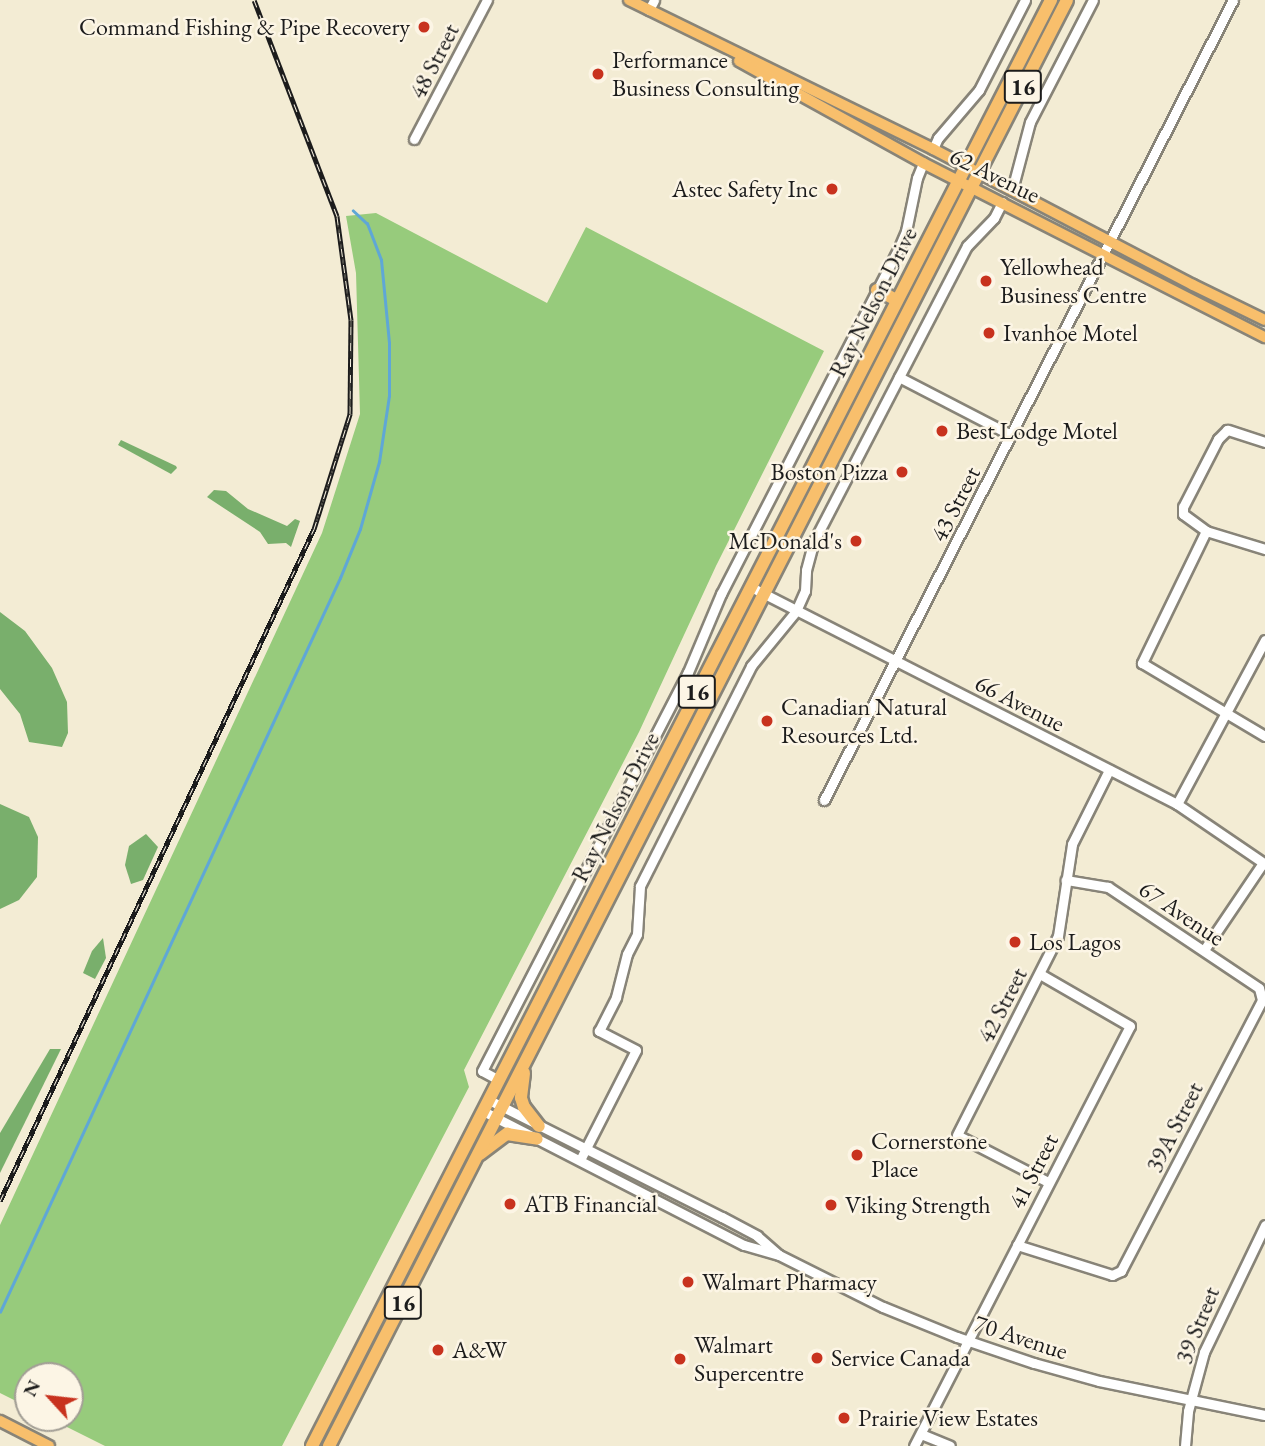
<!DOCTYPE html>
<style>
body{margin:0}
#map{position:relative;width:1265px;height:1446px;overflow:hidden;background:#f3ecd4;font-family:"EB Garamond",serif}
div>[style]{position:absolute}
.green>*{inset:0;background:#97cb7c}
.forest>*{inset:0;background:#79af6c}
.stream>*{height:2.5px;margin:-1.25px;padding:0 1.25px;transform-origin:1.25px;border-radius:1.25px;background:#5fa7d6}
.roads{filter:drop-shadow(2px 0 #888478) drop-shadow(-2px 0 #888478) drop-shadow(0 2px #888478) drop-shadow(0 -2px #888478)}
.minor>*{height:9px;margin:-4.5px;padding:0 4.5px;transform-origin:4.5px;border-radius:4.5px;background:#fff}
.major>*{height:10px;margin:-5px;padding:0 5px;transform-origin:5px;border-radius:5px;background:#f8bf6c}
.highway>*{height:12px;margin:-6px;padding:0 6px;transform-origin:6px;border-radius:6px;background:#f8bf6c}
.rail>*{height:5px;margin-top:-2.5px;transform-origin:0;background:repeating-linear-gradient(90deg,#fcf5e5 0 8px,#1c1c1c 0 16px);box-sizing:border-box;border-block:2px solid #1c1c1c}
.dots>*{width:19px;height:19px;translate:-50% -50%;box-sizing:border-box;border:4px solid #fcf5e5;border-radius:50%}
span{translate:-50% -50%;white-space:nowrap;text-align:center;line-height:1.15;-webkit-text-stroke:5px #fcf5e5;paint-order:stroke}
.shield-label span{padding:2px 5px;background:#fcf5e5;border:2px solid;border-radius:5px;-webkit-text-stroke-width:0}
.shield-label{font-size:23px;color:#1c1c1c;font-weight:700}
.poi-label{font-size:24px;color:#1c1c1c}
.right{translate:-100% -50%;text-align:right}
.left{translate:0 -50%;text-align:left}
.street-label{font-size:24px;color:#1c1c1c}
.north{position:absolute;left:14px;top:1362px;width:70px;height:70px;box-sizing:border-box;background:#fcf5e5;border:2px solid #a29e95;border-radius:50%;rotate:297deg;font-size:19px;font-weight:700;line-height:28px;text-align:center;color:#1c1c1c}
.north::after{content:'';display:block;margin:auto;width:24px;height:32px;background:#c8321e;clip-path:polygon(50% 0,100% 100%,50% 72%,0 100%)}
</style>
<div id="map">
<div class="green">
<div style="clip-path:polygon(376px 213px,547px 303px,586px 227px,824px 351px,716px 566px,639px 732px,464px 1070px,469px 1087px,282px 1446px,105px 1446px,49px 1418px,70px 1418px,70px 1376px,28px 1376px,28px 1407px,0 1393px,0 1225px,322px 533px,360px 414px,356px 273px,346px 216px)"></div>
</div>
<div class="forest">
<div style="clip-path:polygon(121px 440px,176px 466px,177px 468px,171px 474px,118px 445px)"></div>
<div style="clip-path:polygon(214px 490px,226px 491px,248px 509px,287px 526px,295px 519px,300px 521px,291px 547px,286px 543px,268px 544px,260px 532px,207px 497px)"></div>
<div style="clip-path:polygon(0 612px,25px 631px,52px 668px,67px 702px,68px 733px,62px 747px,29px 742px,20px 714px,0 689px)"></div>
<div style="clip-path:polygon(0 804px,29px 817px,38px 837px,37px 877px,19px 900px,0 909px)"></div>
<div style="clip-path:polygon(146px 834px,158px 847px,143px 880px,131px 884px,125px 865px,129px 846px)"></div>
<div style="clip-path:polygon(103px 938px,106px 958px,95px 979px,83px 973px,92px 951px)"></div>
<div style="clip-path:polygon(50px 1049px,61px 1049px,0 1173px,0 1133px)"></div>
</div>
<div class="stream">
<div style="left:0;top:1312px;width:809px;rotate:-65.15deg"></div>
<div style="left:340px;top:578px;width:53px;rotate:-67.8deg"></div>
<div style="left:360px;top:529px;width:70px;rotate:-74.2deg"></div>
<div style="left:379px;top:462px;width:67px;rotate:-81.4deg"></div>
<div style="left:389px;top:396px;width:53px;rotate:-90deg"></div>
<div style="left:389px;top:343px;width:83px;rotate:-95.5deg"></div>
<div style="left:381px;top:260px;width:39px;rotate:-111deg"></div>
<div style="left:367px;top:224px;width:19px;rotate:-137deg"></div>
</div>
<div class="roads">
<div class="minor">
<div style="left:649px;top:10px;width:11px;rotate:-63deg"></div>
<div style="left:414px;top:139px;width:157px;rotate:-62.3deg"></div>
<div style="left:933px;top:149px;width:12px;rotate:-66deg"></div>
<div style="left:938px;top:138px;width:63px;rotate:-49.5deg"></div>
<div style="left:979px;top:90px;width:101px;rotate:-62.9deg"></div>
<div style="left:1012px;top:190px;width:70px;rotate:-75.2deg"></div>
<div style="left:1030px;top:122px;width:137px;rotate:-62.7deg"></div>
<div style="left:899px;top:377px;width:126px;rotate:27.4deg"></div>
<div style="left:1265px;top:442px;width:40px;rotate:-162deg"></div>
<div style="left:1227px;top:430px;width:13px;rotate:135deg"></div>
<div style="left:1218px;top:439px;width:76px;rotate:117.2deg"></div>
<div style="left:1183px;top:507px;width:7px;rotate:90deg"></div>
<div style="left:1183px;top:514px;width:29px;rotate:36deg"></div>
<div style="left:1206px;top:531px;width:62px;rotate:17deg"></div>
<div style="left:1206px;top:531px;width:147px;rotate:115.9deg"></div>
<div style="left:1142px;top:663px;width:143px;rotate:30.7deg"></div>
<div style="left:751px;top:587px;width:478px;rotate:27deg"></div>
<div style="left:1177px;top:804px;width:107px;rotate:34.3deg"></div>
<div style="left:824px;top:800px;width:898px;rotate:-62.92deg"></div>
<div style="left:1177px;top:804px;width:186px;rotate:-61.8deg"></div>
<div style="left:1204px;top:950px;width:105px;rotate:-55.9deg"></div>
<div style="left:499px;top:1080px;width:19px;rotate:-152deg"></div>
<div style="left:482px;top:1071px;width:449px;rotate:-62.7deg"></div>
<div style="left:688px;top:672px;width:85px;rotate:-67.1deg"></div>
<div style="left:721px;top:594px;width:387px;rotate:-62.8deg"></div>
<div style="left:898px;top:250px;width:21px;rotate:-67deg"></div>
<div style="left:906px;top:231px;width:54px;rotate:-78.3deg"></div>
<div style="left:917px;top:178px;width:16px;rotate:-68deg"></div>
<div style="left:489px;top:1100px;width:261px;rotate:26.7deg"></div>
<div style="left:722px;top:1217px;width:40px;rotate:28deg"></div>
<div style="left:757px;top:1236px;width:28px;rotate:41deg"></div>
<div style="left:483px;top:1111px;width:293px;rotate:27.2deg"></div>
<div style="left:744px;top:1245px;width:36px;rotate:16deg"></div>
<div style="left:779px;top:1255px;width:116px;rotate:26.6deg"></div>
<div style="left:883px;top:1307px;width:80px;rotate:22.1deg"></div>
<div style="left:957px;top:1337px;width:81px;rotate:18.7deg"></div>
<div style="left:1034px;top:1363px;width:67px;rotate:15.5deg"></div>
<div style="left:1099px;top:1381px;width:169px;rotate:11.6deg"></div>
<div style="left:580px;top:1160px;width:123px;rotate:-63deg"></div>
<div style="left:636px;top:1050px;width:42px;rotate:-152.8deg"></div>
<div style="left:599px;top:1031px;width:38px;rotate:-63deg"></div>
<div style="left:616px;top:997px;width:44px;rotate:-75.7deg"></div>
<div style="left:627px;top:954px;width:22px;rotate:-63deg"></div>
<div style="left:637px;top:934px;width:48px;rotate:-86.4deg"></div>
<div style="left:640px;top:886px;width:246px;rotate:-63.2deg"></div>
<div style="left:751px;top:666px;width:71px;rotate:-50.7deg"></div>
<div style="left:796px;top:611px;width:22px;rotate:-66deg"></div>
<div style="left:805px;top:591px;width:21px;rotate:-87deg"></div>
<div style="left:806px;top:570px;width:30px;rotate:-75deg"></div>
<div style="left:814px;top:541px;width:332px;rotate:-62.6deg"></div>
<div style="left:967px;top:246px;width:39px;rotate:-46deg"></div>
<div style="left:994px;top:218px;width:18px;rotate:-63deg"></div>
<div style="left:1048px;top:1182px;width:102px;rotate:-152.7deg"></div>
<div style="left:957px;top:1135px;width:223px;rotate:-63.1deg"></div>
<div style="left:1058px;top:936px;width:93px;rotate:-81.3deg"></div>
<div style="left:1072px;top:844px;width:83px;rotate:-63.4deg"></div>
<div style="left:1017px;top:1245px;width:100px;rotate:17.5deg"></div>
<div style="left:1112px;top:1275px;width:10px;rotate:-24deg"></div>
<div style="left:1121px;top:1271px;width:305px;rotate:-62.5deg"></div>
<div style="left:1262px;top:1000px;width:12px;rotate:-104deg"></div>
<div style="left:1259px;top:988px;width:182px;rotate:-146.2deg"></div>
<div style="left:1108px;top:887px;width:43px;rotate:-170.5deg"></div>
<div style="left:921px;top:1434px;width:31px;rotate:22deg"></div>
<div style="left:914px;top:1446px;width:472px;rotate:-62.8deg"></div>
<div style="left:1130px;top:1026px;width:104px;rotate:-150deg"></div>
<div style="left:1185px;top:1446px;width:35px;rotate:-85deg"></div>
<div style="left:1188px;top:1411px;width:61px;rotate:-74.8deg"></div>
<div style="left:1204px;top:1352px;width:141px;rotate:-64.3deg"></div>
</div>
<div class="major">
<div style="left:629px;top:0;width:339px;rotate:26.1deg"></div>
<div style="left:933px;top:149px;width:293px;rotate:27.6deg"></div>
<div style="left:1193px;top:285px;width:80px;rotate:25.9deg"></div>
<div style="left:739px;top:61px;width:210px;rotate:29deg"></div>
<div style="left:923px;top:163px;width:384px;rotate:27deg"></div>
<div style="left:0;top:1421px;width:55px;rotate:27deg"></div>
</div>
<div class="highway">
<div style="left:877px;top:290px;width:22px;rotate:27deg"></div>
<div style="left:524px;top:1073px;width:25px;rotate:97deg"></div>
<div style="left:521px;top:1098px;width:9px;rotate:72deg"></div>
<div style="left:524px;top:1107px;width:24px;rotate:52deg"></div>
<div style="left:480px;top:1154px;width:34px;rotate:-37deg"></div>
<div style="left:507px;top:1134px;width:30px;rotate:9deg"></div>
<div style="left:312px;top:1446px;width:1624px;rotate:-62.93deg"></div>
<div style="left:329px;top:1446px;width:1623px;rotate:-62.96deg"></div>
</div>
</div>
<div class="rail">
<div style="left:0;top:1201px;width:742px;rotate:-64.96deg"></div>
<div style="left:314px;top:529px;width:121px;rotate:-72.6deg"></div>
<div style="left:350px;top:414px;width:94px;rotate:-89.4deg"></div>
<div style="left:351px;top:320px;width:105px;rotate:-97.7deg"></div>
<div style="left:337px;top:216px;width:231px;rotate:-111deg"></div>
</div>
<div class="dots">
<div style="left:424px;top:27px;background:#c8321e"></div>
<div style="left:598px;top:74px;background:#c8321e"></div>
<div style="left:832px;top:189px;background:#c8321e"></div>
<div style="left:986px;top:281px;background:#c8321e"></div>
<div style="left:989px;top:333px;background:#c8321e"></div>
<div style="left:942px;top:431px;background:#c8321e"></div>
<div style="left:902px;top:472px;background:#c8321e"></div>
<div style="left:856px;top:541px;background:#c8321e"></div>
<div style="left:767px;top:721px;background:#c8321e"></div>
<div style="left:1015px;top:942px;background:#c8321e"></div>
<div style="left:857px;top:1155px;background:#c8321e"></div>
<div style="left:510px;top:1204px;background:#c8321e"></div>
<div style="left:831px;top:1205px;background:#c8321e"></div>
<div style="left:688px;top:1282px;background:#c8321e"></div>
<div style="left:438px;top:1350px;background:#c8321e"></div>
<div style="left:817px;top:1358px;background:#c8321e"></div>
<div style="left:680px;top:1359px;background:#c8321e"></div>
<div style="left:844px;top:1418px;background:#c8321e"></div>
</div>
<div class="shield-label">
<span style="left:1023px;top:87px">16</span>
<span style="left:697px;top:692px">16</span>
<span style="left:403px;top:1303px">16</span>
</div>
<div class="poi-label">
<span class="right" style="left:410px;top:27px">Command Fishing &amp; Pipe Recovery</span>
<span class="left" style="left:612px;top:74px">Performance<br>Business Consulting</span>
<span class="right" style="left:818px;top:189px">Astec Safety Inc</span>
<span class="left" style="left:1000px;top:281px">Yellowhead<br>Business Centre</span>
<span class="left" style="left:1003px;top:333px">Ivanhoe Motel</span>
<span class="left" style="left:956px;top:431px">Best Lodge Motel</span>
<span class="right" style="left:888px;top:472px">Boston Pizza</span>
<span class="right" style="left:842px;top:541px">McDonald's</span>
<span class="left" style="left:781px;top:721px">Canadian Natural<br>Resources Ltd.</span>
<span class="left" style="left:1029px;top:942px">Los Lagos</span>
<span class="left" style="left:871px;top:1155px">Cornerstone<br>Place</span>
<span class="left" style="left:524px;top:1204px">ATB Financial</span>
<span class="left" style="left:845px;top:1205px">Viking Strength</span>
<span class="left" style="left:702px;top:1282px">Walmart Pharmacy</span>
<span class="left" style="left:694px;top:1359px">Walmart<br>Supercentre</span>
<span class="left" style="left:452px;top:1350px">A&amp;W</span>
<span class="left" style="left:831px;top:1358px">Service Canada</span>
<span class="left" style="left:858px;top:1418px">Prairie View Estates</span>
</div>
<div class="street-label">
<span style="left:434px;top:61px;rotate:-63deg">48 Street</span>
<span style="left:995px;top:175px;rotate:26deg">62 Avenue</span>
<span style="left:873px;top:302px;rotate:-63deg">Ray Nelson Drive</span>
<span style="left:955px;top:504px;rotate:-63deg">43 Street</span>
<span style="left:1020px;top:703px;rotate:27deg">66 Avenue</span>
<span style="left:615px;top:807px;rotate:-63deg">Ray Nelson Drive</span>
<span style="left:1182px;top:913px;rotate:34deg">67 Avenue</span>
<span style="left:1002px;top:1005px;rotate:-63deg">42 Street</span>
<span style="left:1174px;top:1127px;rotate:-63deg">39A Street</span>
<span style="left:1033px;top:1171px;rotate:-63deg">41 Street</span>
<span style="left:1197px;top:1325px;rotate:-68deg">39 Street</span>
<span style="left:1021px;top:1337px;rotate:18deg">70 Avenue</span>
</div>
<div class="north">N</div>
</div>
